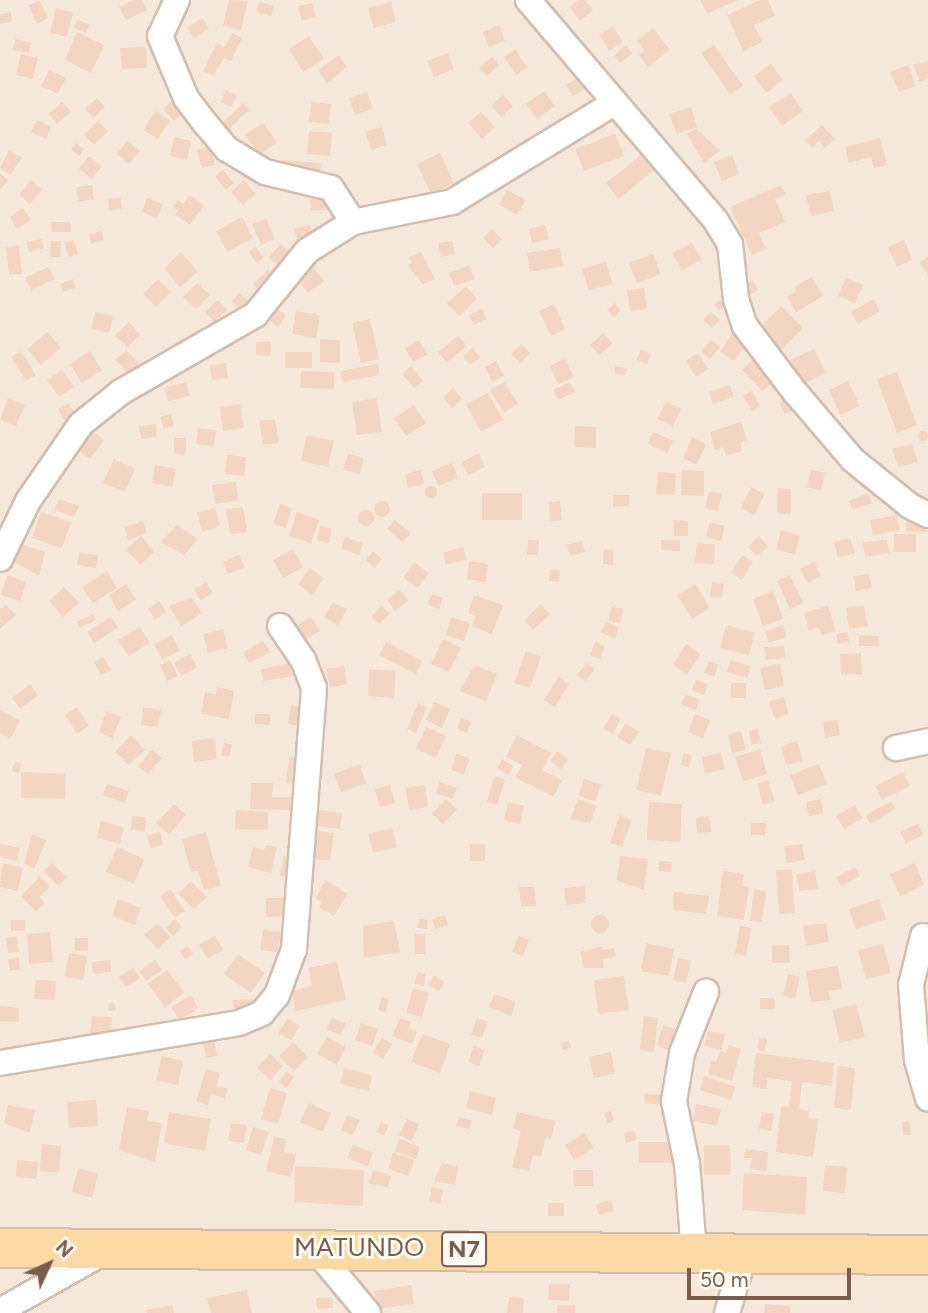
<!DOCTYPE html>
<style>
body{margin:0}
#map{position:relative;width:928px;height:1313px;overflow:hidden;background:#fdf6ec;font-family:Figtree,sans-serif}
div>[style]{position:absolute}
.residential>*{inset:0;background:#f5e8da}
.building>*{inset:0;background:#f3d5c3}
.round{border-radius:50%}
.roads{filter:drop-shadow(2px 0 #d1beb0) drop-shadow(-2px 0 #d1beb0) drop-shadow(0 2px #d1beb0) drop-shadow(0 -2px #d1beb0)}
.minor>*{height:24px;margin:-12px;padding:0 12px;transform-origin:12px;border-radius:12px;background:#fff}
.primary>*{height:38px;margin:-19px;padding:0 19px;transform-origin:19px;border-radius:19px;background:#fbd9a5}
span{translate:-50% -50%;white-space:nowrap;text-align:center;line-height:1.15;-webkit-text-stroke:6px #fffaf3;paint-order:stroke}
.shield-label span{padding:2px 5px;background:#fffaf3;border:2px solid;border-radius:5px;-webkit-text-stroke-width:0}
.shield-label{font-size:24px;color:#7a5c4d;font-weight:700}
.street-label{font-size:26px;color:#7a5c4d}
.north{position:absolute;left:14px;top:1229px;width:70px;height:70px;-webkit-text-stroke:5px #fffaf3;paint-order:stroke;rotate:45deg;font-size:19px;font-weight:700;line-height:28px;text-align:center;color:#7a5c4d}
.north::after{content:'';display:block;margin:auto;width:24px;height:32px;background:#7a5c4d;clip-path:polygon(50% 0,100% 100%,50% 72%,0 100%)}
.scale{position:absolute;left:687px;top:1268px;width:164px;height:32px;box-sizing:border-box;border:4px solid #7a5c4d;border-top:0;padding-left:9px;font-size:21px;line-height:24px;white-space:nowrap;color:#7a5c4d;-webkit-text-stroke:5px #fffaf3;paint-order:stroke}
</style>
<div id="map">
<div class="residential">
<div style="clip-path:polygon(0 0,928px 0,928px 1313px,0 1313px)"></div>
</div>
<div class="building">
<div style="clip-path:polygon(39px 0,48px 18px,37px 24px,29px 6px)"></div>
<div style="clip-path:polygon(134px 0,142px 0,147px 10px,126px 20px,119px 7px)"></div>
<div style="clip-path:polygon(229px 0,248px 1px,241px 30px,223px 26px)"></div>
<div style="clip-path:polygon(578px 0,585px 0,593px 10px,580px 21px,569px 7px)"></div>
<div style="clip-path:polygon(700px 0,738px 0,707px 14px)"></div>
<div style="clip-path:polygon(760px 0,768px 0,775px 16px,754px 25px,762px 42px,743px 51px,727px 15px)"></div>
<div style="clip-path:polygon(259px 2px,274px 6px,271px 16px,256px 12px)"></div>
<div style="clip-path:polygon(391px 2px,396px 22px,374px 28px,368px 8px)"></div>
<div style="clip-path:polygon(312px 3px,316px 17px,302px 21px,298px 6px)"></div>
<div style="clip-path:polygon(56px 8px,73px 13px,67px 37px,50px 33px)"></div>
<div style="clip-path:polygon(11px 12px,12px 22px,0 24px,0 14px)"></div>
<div style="clip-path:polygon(202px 18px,209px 29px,194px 38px,187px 27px)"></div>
<div style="clip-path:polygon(77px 20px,89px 24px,86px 33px,74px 28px)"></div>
<div style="clip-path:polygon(499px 25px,505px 41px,489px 47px,483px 32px)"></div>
<div style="clip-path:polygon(613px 26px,623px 42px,609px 51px,599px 35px)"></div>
<div style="clip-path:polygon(653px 28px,670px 50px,648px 67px,639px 55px,645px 51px,637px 41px)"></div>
<div style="clip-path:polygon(77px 32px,104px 45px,91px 73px,65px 60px)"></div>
<div style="clip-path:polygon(232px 33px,242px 38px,231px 61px,224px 58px,214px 76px,203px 71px,217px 43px,225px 47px)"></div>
<div style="clip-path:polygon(309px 36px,324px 59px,303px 72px,289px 49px)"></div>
<div style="clip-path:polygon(15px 39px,31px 42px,29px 53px,13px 50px)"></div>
<div style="clip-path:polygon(626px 45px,632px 53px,620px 63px,614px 55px)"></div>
<div style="clip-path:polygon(714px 45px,743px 86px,730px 94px,701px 53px)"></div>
<div style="clip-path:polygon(146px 47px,147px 68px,122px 69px,120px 48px)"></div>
<div style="clip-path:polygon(515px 49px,527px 67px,516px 75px,504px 57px)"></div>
<div style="clip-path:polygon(448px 53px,454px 69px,434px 77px,427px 61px)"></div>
<div style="clip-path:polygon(21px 54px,38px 58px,33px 79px,16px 75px)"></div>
<div style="clip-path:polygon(339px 55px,347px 67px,327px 83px,318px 70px)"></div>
<div style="clip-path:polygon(492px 57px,499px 65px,487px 76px,479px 68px)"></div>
<div style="clip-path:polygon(928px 61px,928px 79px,919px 82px,914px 65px)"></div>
<div style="clip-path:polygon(771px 64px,783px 80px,766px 93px,754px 76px)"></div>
<div style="clip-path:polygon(908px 65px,916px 86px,899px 92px,890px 72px)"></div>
<div style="clip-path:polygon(49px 70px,66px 78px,58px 94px,41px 86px)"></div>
<div style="clip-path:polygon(586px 73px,593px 84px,573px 96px,566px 85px)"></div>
<div style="clip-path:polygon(226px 90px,237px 96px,231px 107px,220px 102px)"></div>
<div style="clip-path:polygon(544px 91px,555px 106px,537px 119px,526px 104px)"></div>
<div style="clip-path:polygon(367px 92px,373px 109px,355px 115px,349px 98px)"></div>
<div style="clip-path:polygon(791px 93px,803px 111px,782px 126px,769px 107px)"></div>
<div style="clip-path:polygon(503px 95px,513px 106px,501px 117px,491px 106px)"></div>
<div style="clip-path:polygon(97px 98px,105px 107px,93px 118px,85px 108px)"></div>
<div style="clip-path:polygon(174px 99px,185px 111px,174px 121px,163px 109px)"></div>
<div style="clip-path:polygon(62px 102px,71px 112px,57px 124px,49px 114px)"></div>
<div style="clip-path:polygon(311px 102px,331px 104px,329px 124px,309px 122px)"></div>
<div style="clip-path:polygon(243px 103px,250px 109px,226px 132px,220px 125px)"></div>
<div style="clip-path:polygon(691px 107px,697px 127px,677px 134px,669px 114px)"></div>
<div style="clip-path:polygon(155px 111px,170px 120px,158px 139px,144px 130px)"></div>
<div style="clip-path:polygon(481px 112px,495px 127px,482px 139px,468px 123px)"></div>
<div style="clip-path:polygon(37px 120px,51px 127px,46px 139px,31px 132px)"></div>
<div style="clip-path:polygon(98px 121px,108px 131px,94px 145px,84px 135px)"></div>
<div style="clip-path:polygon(263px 123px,277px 142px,259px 155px,245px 135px)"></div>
<div style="clip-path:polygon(822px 125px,835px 139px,825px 148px,819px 141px,812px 148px,805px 140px)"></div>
<div style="clip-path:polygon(382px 127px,387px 145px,371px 150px,365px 132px)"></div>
<div style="clip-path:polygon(696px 128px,720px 151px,704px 163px,687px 134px)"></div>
<div style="clip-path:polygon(309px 131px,332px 133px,330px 156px,307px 154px)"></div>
<div style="clip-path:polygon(615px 134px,624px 156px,584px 171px,575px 149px)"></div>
<div style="clip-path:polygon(174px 137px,191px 141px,187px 160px,170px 156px)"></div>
<div style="clip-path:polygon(880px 138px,887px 165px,874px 168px,871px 157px,849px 163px,845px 147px)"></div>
<div style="clip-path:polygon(127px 141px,140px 151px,129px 164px,117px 154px)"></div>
<div style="clip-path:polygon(76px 143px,84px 149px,79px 156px,71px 149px)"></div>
<div style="clip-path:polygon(211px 147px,215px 165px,202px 168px,197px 150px)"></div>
<div style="clip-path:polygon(9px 150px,22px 158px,10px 175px,0 168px)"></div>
<div style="clip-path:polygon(440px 153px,454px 183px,431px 194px,417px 164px)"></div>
<div style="clip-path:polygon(641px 155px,654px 170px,619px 199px,606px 183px)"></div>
<div style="clip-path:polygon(732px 155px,739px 174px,722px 181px,714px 162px)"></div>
<div style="clip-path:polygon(89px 156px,102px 166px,92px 179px,79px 169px)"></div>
<div style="clip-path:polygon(281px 160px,321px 163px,320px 174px,280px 172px)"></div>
<div style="clip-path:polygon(223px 170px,234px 183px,226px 190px,215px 176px)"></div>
<div style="clip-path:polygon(0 174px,8px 180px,0 190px)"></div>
<div style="clip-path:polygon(31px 180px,42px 189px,30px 204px,19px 195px)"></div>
<div style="clip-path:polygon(244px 180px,256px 194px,243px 205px,231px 192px)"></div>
<div style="clip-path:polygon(92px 185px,94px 199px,78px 202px,76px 187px)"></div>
<div style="clip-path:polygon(781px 185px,786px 194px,775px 199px,785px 222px,759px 233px,766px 249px,752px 255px,730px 207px)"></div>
<div style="clip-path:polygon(325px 190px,327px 210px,311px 211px,309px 191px)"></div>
<div style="clip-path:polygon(507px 190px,526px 200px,517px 215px,499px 205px)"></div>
<div style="clip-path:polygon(830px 191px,834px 211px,811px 216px,806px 195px)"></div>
<div style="clip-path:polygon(189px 195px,204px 205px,190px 225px,175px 215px,178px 211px,173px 207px,178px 200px,183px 204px)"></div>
<div style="clip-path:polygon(121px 198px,122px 209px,109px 210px,108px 199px)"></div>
<div style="clip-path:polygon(147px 198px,163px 204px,157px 218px,142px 212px)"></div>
<div style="clip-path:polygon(23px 208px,31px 220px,17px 229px,10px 217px)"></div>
<div style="clip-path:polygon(242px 217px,253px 238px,227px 252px,216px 231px)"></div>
<div style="clip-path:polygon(266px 218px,275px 239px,261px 245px,252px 224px)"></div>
<div style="clip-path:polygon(51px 222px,71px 222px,71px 232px,52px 232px)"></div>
<div style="clip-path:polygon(310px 225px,313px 237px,297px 240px,294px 229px)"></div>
<div style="clip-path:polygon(545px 225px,549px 239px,532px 243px,529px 229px)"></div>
<div style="clip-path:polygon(492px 229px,502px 239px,493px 248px,483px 238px)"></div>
<div style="clip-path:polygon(102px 231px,104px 241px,91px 244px,89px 234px)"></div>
<div style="clip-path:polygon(42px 239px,44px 248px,29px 252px,26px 242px)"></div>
<div style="clip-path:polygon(74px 240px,78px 254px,69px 257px,64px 242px)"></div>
<div style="clip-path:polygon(904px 240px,912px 260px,897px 267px,888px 247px)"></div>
<div style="clip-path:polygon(51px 241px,61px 241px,60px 257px,50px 257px)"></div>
<div style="clip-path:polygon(452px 241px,455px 254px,441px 257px,438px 243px)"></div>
<div style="clip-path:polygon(692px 243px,702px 260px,682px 270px,672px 253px)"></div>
<div style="clip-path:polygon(281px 244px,293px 256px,281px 268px,269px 257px)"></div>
<div style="clip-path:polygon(19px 246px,22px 274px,9px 275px,6px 247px)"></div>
<div style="clip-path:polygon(256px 247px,264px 258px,256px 263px,249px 252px)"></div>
<div style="clip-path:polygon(560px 248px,563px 266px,530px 272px,527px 253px)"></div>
<div style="clip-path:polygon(181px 252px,198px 272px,180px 287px,164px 268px)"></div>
<div style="clip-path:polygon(421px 252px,435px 279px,423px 285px,408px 265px,412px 263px,409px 258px)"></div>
<div style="clip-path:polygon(653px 254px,661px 274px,637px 283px,629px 263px)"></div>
<div style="clip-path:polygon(928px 256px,928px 274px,920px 263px)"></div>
<div style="clip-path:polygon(606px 262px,613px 284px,589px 290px,582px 269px)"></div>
<div style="clip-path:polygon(469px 265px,475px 279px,454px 286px,449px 273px)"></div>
<div style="clip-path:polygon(312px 266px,324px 281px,308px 293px,296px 278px)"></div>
<div style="clip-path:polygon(48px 267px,55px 279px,31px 290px,25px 278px)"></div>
<div style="clip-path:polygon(268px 270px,278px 282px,263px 294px,253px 284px)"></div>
<div style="clip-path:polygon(812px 277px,823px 296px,796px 312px,787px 297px,797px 291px,794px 287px)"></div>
<div style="clip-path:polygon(846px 278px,863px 285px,855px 303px,838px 296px)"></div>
<div style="clip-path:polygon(73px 279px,76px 288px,63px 292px,60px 284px)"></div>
<div style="clip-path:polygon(158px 279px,171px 292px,156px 307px,143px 294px)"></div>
<div style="clip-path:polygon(753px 280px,758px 290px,749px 295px,744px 284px)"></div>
<div style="clip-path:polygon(197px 283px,210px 295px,196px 309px,183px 297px)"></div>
<div style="clip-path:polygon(466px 286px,477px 299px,459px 316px,447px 303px)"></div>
<div style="clip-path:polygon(644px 288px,647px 309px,630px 311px,627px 290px)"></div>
<div style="clip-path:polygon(239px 293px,253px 305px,246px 313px,232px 302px)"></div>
<div style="clip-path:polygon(873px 299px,880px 311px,858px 324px,851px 312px)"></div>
<div style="clip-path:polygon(218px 300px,227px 310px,214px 322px,205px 312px)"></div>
<div style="clip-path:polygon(721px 300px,725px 306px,719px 311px,714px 304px)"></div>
<div style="clip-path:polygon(615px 303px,621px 310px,614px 317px,607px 310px)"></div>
<div style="clip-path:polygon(554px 304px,565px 329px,551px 336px,539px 311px)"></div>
<div style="clip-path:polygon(781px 306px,803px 328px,780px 351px,759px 329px)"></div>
<div style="clip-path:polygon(275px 307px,286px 315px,278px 327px,267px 318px)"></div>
<div style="clip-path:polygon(482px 309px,486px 319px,474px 325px,469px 315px)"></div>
<div style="clip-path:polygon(296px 311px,320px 315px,316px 338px,292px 334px)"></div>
<div style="clip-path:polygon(95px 312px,113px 316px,109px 333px,91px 329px)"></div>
<div style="clip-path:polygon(711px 312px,720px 320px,712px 328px,703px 320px)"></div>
<div style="clip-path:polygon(370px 319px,379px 359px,361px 363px,352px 323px)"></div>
<div style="clip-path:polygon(129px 322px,140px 335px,127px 347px,115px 335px)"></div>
<div style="clip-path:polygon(47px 332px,61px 348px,41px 365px,27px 349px)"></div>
<div style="clip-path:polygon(603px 333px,613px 343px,599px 355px,590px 345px)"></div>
<div style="clip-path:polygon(732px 334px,746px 344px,734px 361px,720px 352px)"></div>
<div style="clip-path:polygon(458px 336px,467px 346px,447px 362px,438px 352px)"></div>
<div style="clip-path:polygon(320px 339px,340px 340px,340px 363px,320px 362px)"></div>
<div style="clip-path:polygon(419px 340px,427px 354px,413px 362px,405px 348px)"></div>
<div style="clip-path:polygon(711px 340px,720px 347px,710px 359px,701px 352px)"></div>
<div style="clip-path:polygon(271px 341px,271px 356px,256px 355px,256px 342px)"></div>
<div style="clip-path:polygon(521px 344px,530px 353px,521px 363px,511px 354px)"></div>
<div style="clip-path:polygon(472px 348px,480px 357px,470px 365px,463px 356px)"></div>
<div style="clip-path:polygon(814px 349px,826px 373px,802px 384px,790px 360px)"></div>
<div style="clip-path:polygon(126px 350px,142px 366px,131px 376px,116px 360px)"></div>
<div style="clip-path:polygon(641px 350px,651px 354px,647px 364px,636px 360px)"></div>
<div style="clip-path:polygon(21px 351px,36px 375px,26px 381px,11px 357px)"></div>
<div style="clip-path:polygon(90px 351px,102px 370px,82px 383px,70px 364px)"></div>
<div style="clip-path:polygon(285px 352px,312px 352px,312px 368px,285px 368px)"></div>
<div style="clip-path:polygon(698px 353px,708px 369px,696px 377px,686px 361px)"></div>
<div style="clip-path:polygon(757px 355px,778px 377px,763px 391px,742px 370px)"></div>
<div style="clip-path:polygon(565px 359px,574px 377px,558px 384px,550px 366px)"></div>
<div style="clip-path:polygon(496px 361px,504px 376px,492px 382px,485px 367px)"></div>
<div style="clip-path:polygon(226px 363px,228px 378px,212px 380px,210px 365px)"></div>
<div style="clip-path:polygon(378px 364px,380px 375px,342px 382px,340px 371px)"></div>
<div style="clip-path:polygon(411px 366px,423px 381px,414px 388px,402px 374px)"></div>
<div style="clip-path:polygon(615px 366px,627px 368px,626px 375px,615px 374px)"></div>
<div style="clip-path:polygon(62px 370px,74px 387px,59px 397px,47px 380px)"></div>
<div style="clip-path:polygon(301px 371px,334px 372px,334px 389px,300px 388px)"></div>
<div style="clip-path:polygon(897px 372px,917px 425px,897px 433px,877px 379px)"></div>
<div style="clip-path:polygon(848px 381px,860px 406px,840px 415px,829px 390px)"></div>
<div style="clip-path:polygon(186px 382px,190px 396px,168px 401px,164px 388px)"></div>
<div style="clip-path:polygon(504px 382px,518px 404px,504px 413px,490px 390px)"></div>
<div style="clip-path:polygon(570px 382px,575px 392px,558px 400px,553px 390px)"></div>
<div style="clip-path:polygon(730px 385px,734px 397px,713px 404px,709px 392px)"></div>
<div style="clip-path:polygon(453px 388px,462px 399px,452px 408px,443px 397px)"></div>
<div style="clip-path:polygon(752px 391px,760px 406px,752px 411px,743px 396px)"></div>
<div style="clip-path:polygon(488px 393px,503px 420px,481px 432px,466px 404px)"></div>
<div style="clip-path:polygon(790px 396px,796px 409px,785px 414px,779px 402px)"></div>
<div style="clip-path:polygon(8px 398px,25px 405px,16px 426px,0 420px)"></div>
<div style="clip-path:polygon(377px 398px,382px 432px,357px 435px,352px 402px)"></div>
<div style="clip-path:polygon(666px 402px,681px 409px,673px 426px,657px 419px)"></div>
<div style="clip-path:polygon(69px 403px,76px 417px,66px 423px,58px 409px)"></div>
<div style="clip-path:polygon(240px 404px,244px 428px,223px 431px,220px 407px)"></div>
<div style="clip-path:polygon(414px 405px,426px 423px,406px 436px,394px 418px)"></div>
<div style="clip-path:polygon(171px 414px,174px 426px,164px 429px,160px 417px)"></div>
<div style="clip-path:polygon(275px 419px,279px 443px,263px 445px,259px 421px)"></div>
<div style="clip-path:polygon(741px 422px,747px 440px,740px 442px,742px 451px,726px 456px,723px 447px,715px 450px,710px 432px)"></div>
<div style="clip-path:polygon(156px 424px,157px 437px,141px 439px,139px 426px)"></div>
<div style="clip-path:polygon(575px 426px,596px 427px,596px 448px,574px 447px)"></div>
<div style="clip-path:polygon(87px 427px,104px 440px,90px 459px,73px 446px)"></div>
<div style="clip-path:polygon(198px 428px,216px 430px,214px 446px,196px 444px)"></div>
<div class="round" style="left:918px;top:431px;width:10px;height:10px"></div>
<div style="clip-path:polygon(653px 432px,673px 441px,668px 453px,648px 444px)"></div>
<div style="clip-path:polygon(307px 435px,334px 441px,328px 467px,301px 461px)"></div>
<div style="clip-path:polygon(692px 437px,706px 444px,697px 465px,683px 458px)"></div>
<div style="clip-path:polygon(174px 438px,186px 438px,186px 455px,174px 454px)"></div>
<div style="clip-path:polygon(912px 444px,918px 462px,898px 467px,892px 449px)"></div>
<div style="clip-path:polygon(479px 453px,485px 467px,468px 475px,462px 462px)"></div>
<div style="clip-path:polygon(348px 454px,364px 458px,360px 474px,343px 470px)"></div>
<div style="clip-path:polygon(227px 455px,246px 457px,244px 476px,225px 474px)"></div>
<div style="clip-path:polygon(114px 459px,135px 469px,125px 492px,103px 483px)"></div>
<div style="clip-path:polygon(452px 463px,458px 478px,438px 486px,432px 471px)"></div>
<div style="clip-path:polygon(155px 465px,176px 469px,172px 487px,152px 483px)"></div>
<div style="clip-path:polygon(421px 470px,424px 484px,408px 488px,405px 474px)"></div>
<div style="clip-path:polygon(682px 470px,704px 471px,704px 496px,681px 495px)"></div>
<div style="clip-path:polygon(811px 470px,825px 473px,821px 490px,807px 487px)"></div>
<div style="clip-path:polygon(658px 472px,676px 473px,675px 495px,656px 494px)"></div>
<div style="clip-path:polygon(236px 482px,238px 501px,215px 504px,212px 485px)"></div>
<div class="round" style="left:425px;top:486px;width:12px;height:12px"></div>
<div style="clip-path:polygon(751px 487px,765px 494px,754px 515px,741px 508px)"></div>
<div style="clip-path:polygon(778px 488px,791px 489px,791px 514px,777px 513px)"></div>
<div style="clip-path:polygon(709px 491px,722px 494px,718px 511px,705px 508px)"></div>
<div style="clip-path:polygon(482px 493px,522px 493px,522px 520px,482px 520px)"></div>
<div style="clip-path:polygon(868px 493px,872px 503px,853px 510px,849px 501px)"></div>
<div style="clip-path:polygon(613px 495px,629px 495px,629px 506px,613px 507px)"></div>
<div style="clip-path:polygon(59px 499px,79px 506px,74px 517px,54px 510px)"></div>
<div style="clip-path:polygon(560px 501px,562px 520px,550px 521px,549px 502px)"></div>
<div class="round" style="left:374px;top:501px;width:16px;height:16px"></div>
<div style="clip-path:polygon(280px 504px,292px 508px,286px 528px,273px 524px)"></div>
<div style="clip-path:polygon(243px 507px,247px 532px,230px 534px,226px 509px)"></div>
<div style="clip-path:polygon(215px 508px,220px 526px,202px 532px,197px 513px)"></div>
<div class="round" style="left:358px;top:510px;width:16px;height:16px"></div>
<div style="clip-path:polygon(41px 512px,71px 522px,62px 548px,32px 538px)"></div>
<div style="clip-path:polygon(297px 512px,319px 520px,311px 543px,289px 536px)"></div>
<div style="clip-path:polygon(897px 515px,900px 530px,873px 535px,870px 520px)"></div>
<div style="clip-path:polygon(906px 517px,928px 518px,927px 532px,906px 531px)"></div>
<div style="clip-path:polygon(395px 520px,411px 533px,403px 542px,387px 529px)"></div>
<div style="clip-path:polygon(674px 520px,688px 521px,688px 536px,674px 536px)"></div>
<div style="clip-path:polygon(143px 521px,147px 533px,128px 540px,124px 527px)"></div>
<div style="clip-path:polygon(710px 522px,725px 526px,721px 541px,706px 537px)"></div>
<div style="clip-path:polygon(177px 525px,198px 539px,184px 555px,161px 542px)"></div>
<div style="clip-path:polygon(320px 526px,332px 529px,329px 543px,317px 540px)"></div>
<div style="clip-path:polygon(781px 530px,800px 535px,795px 554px,776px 550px)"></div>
<div style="clip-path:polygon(894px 534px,916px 534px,916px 552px,894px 552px)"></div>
<div style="clip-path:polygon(141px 536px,154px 552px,140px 565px,126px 549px)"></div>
<div style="clip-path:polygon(759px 536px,768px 546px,757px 556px,748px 547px)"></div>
<div style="clip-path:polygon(345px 537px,363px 543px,359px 555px,341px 549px)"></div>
<div style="clip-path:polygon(850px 538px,855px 553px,838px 558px,834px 542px)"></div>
<div style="clip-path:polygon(528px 540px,539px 541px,538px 555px,527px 555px)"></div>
<div style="clip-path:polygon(661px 540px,680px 540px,680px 551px,661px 550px)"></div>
<div style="clip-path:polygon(887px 540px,889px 553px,865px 557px,863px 542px)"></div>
<div style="clip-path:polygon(582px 541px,585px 552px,570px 556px,567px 545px)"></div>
<div style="clip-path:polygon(697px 543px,715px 544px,714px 564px,695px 563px)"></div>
<div style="clip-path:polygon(20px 544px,45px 552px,39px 576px,14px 562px)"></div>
<div style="clip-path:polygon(463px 547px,467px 559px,446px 565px,443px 553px)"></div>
<div style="clip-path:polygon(293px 549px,303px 567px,283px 578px,273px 560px)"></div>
<div style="clip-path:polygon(604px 549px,613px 550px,613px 565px,603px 564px)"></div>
<div style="clip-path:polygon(373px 551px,382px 559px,375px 568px,366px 560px)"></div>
<div style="clip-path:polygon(79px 553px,98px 555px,96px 568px,77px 565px)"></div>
<div style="clip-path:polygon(239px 555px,245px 567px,228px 574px,223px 562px)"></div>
<div style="clip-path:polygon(742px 555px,753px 562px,742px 580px,731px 573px)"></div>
<div style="clip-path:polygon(469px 561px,488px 564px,486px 582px,467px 579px)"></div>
<div style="clip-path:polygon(414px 562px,429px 573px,418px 588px,403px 578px)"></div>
<div style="clip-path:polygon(814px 562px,821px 576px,807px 583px,800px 569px)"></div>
<div style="clip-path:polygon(310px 568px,324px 579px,311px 595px,298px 584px)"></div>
<div style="clip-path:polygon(550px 569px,560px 570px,559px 582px,549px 581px)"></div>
<div style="clip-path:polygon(107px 571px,117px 588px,93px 603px,82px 587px)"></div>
<div style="clip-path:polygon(869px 574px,872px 588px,856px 591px,853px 576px)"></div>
<div style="clip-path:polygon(7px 575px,26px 582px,20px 601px,1px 595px)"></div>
<div style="clip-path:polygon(790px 575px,803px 603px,790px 609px,777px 581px)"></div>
<div style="clip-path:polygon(206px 582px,213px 593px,200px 600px,194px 589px)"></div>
<div style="clip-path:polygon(712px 582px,724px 584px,722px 598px,710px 597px)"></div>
<div style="clip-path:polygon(126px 584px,136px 600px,118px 611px,109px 595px)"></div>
<div style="clip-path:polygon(696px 584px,710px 608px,692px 619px,677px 595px)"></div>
<div style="clip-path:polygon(64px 587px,79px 603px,63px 617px,49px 601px)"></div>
<div style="clip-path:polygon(400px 590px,408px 601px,395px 611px,387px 600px)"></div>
<div style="clip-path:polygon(773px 591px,783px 619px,763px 626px,753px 599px)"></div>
<div style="clip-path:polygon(432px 594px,443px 598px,439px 609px,427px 605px)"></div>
<div style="clip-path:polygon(474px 595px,503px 605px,492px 634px,472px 626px,476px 616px,468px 613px)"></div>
<div style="clip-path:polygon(192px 598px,202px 613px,181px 626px,169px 606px)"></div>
<div style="clip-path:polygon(159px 601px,166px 612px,155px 620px,148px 609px)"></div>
<div style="clip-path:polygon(333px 602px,347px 609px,338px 625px,324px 617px)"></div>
<div style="clip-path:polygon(541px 604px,550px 614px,533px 630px,524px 620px)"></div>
<div style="clip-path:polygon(6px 605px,16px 615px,0 629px,0 609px)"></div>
<div style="clip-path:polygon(381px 606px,390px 613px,380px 624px,371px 617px)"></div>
<div style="clip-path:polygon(828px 606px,836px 631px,822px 635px,819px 627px,809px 630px,804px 613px)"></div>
<div style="clip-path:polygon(864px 606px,868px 626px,849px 629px,846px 608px)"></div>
<div style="clip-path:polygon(611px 607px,623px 609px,620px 623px,609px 621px)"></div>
<div style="clip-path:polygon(93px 614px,96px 620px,80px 628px,77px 622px)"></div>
<div style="clip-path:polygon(111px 617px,118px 628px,94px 643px,87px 632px)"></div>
<div style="clip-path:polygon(311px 617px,320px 631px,302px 642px,293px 628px)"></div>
<div style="clip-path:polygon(451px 617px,470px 623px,464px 641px,446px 635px)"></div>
<div style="clip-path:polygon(606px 622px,619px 627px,615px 638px,601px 633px)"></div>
<div style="clip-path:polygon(726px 625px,755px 633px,749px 655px,720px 648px)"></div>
<div style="clip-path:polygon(783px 625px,786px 637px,769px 643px,765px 631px)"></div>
<div style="clip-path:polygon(140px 627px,150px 643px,128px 656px,118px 640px)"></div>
<div style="clip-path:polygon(223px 629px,228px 648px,208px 653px,203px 634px)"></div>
<div style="clip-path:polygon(847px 632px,849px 642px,838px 644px,836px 634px)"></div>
<div style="clip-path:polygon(172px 635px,180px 651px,162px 659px,154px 644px)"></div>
<div style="clip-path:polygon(859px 635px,879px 636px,879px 646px,859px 646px)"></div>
<div style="clip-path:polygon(443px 639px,461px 648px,449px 672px,431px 664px)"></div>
<div style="clip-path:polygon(263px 641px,270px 652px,249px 663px,243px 652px)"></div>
<div style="clip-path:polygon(386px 642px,422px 661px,416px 674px,379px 655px)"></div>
<div style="clip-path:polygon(595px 642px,605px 646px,600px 659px,590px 655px)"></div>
<div style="clip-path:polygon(686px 644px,701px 654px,687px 675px,673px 665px)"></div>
<div style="clip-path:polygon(784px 646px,785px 658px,766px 660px,764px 647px)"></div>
<div style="clip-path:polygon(526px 651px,541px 657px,530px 688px,514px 683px)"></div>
<div style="clip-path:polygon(861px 653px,862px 674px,841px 675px,840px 654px)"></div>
<div style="clip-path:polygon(190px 654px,197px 668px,181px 676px,174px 663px)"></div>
<div style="clip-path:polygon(103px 657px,111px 670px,101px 675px,94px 662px)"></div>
<div style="clip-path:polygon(170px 660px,178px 676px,167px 681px,160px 665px)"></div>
<div style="clip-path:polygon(730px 660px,751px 666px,747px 678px,727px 672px)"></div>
<div style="clip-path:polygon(709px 661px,718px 665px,714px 677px,704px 673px)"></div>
<div style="clip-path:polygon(291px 663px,294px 676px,263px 681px,261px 669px)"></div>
<div style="clip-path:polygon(587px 663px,595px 669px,585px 681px,577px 675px)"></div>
<div style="clip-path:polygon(780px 664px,784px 686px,765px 690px,760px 668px)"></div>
<div style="clip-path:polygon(475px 665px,497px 674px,486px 701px,459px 691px)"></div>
<div style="clip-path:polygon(344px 666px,347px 684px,330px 688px,326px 669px)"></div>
<div style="clip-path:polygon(369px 669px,396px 671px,394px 698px,368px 696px)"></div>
<div style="clip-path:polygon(559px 677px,569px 684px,555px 707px,544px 700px)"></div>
<div style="clip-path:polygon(696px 680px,708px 684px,704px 695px,692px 690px)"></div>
<div style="clip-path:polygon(731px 683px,746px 683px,746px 698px,731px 698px)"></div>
<div style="clip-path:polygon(30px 684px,38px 695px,20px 709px,12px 698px)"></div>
<div style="clip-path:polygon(217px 687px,234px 691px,229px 719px,201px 714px,205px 692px,216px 694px)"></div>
<div style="clip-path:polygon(685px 695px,700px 699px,696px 710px,681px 705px)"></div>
<div style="clip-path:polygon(784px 697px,789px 714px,775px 719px,769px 702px)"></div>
<div style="clip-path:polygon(434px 702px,450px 709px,442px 728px,426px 720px)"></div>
<div style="clip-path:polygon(418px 703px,427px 707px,416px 733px,407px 729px)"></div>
<div style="clip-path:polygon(291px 705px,305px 708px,301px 726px,288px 724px)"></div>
<div style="clip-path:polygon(77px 707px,89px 726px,77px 734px,65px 715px)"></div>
<div style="clip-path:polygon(143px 707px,161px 710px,158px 727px,141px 725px)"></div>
<div style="clip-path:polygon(0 710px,20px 721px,10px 739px,0 733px)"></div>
<div style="clip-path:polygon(106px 711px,121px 717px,113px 738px,99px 733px)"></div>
<div style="clip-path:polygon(255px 714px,270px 714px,270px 725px,255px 724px)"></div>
<div style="clip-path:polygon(612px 714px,621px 719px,613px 734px,603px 728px)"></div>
<div style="clip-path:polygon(695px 714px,710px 720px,703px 738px,688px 732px)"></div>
<div style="clip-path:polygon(461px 718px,471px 722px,467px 733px,457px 729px)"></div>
<div style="clip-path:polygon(837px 720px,840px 735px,825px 738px,823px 722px)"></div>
<div style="clip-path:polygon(626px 723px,639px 732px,630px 745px,617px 737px)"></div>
<div style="clip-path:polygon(426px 727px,446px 736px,436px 758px,416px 749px)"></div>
<div style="clip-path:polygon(758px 729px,761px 743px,751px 745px,749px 731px)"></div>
<div style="clip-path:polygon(741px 731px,746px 750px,732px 753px,728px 734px)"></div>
<div style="clip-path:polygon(131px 735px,145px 750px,129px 765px,115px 751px)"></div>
<div style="clip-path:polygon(517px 735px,551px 753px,542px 770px,562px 780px,553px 797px,515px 777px,522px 765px,506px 757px)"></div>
<div style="clip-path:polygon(215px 738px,217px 759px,194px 762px,192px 741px)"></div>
<div style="clip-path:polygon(797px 741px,803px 761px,786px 765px,781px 746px)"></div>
<div style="clip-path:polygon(224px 743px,232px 745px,229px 757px,221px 755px)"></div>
<div style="clip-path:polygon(646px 748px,671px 753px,661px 796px,636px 790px)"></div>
<div style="clip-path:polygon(760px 749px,767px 774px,743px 781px,735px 757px)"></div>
<div style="clip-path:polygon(152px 750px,162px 758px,148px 774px,138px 766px)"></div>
<div style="clip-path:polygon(557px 751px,568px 759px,561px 769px,550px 761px)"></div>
<div style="clip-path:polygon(684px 753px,692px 755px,689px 768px,681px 765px)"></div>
<div style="clip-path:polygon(721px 753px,725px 769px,705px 774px,702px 757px)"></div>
<div style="clip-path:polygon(456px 754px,470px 758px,464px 774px,451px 770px)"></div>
<div style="clip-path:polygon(289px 757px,308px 760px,305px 785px,286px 783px)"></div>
<div style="clip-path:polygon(502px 759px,513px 766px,509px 775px,497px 769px)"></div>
<div style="clip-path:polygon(15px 761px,21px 763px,19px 773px,12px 771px)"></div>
<div style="clip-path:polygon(360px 764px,366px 783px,341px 792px,334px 774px)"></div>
<div style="clip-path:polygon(819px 764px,827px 784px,798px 795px,790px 775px)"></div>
<div style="clip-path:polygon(21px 772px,66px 774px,65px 799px,21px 798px)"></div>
<div style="clip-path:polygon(903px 772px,910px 786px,882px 800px,875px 786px)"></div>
<div style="clip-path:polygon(494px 776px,505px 780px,497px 805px,487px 802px)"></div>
<div style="clip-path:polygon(584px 779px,601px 785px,595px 802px,578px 795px)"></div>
<div style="clip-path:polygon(768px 780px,775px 802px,763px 805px,757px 783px)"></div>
<div style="clip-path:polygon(439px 782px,457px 788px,453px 799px,436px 793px)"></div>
<div style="clip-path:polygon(251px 783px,273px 783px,272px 797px,291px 797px,291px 810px,250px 809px)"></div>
<div style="clip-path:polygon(107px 784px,129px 791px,125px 803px,103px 795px)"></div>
<div style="clip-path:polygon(390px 785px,395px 803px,380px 807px,375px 789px)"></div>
<div style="clip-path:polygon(425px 785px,428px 807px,409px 810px,406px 788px)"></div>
<div style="clip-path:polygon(446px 799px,457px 809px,443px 824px,432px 814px)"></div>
<div style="clip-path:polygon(578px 799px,597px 806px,590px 823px,570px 819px)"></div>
<div style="clip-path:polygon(821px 799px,823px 814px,809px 816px,806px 802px)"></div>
<div style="clip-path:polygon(891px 801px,896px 809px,870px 824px,866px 815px)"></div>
<div style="clip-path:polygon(508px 802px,524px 806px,520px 824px,504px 820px)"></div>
<div style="clip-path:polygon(649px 802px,682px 804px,680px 842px,647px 840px)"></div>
<div style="clip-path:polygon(174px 804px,186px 815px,169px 834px,156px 823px)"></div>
<div style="clip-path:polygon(855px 805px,863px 818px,844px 829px,836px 816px)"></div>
<div style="clip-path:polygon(311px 809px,342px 813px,340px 829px,309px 825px)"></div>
<div style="clip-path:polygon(236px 810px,268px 812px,268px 830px,235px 829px)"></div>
<div style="clip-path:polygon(620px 815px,632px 820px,622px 847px,610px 843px)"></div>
<div style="clip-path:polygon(132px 816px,146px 817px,145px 831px,131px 830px)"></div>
<div style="clip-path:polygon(709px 816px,711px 832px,697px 833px,696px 818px)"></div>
<div style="clip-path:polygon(101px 821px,124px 827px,120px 844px,97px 838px)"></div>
<div style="clip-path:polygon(751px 823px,766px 823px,765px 835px,751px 835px)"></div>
<div style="clip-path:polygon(918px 824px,923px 835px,906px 844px,900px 832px)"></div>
<div style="clip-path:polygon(392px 828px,397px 847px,373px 853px,368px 834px)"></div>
<div style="clip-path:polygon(312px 830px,334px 833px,330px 861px,309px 858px)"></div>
<div style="clip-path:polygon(160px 832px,163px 845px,150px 848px,147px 835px)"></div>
<div style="clip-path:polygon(206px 832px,221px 886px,204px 890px,198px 871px,191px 872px,182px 839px)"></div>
<div style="clip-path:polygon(32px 834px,46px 840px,34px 869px,24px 864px)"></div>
<div style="clip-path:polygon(0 844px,20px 848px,17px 861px,0 857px)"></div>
<div style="clip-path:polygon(470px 844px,485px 844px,485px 861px,470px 861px)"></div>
<div style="clip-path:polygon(802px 844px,805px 860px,787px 863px,784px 846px)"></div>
<div style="clip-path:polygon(266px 845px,277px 847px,271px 873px,248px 867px,253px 847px,264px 850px)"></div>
<div style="clip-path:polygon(117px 847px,144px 859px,134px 884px,106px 872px)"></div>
<div style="clip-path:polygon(283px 856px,295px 857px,293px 878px,280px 876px)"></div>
<div style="clip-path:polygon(620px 856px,648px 859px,644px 890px,617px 881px)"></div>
<div style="clip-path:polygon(659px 861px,672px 862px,671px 872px,659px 871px)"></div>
<div style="clip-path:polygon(3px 863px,23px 868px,18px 891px,0 887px)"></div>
<div style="clip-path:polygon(52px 863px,67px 877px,59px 886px,43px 872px)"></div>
<div style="clip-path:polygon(915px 863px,924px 885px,900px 896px,890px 874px)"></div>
<div style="clip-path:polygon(855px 867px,860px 876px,841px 886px,836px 877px)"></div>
<div style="clip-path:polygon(792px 869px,795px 913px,779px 914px,776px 870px)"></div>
<div style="clip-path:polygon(723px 871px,744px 874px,742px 886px,749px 887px,744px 920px,717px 916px)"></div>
<div style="clip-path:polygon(815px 871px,818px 889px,799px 891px,796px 874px)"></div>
<div style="clip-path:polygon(40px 876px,50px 886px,40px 897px,45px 903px,36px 911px,21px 896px)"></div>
<div style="clip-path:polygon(326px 880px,347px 894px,334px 916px,319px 907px,322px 903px,315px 898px)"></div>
<div style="clip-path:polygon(191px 881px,207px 897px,194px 909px,178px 894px)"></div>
<div style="clip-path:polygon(585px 886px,586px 903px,566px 905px,564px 888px)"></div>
<div style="clip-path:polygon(519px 887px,534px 887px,536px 906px,521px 907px)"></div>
<div style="clip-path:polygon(170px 889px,185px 911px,175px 918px,160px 896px)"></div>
<div style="clip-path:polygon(754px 889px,766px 891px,762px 922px,750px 921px)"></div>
<div style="clip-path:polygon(674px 892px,709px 896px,706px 914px,673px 910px)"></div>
<div style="clip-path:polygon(266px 898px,286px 898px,287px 916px,266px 917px)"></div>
<div style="clip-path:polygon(118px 899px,141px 908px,135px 925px,112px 916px)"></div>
<div style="clip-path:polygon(879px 899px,886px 919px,856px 929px,849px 909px)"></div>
<div style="clip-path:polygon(445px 915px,448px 925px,435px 929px,432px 919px)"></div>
<div class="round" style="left:591px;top:915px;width:18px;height:18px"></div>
<div style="clip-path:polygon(175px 919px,182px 927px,173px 936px,166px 928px)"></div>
<div style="clip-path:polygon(419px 919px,428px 920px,427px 929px,418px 928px)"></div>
<div style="clip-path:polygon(11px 920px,25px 920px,25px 931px,11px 931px)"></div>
<div style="clip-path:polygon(394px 921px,400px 952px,364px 958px,363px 926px)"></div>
<div style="clip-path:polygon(157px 923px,170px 937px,158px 949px,144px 935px)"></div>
<div style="clip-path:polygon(826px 923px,829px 942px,806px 946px,803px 926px)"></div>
<div style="clip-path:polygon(740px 926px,751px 928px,746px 956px,735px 954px)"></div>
<div style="clip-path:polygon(263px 930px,281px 932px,278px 952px,260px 950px)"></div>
<div style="clip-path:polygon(50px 932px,53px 962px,29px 964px,27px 934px)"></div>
<div style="clip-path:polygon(414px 934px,425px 934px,426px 954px,415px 954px)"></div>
<div style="clip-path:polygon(17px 936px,19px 952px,8px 953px,6px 938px)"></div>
<div style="clip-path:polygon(215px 936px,223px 950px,207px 959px,199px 944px)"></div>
<div style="clip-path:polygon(518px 936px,529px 940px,523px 956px,512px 952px)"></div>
<div style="clip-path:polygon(75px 938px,88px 938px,88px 951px,75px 951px)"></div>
<div style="clip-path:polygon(646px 943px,674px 949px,669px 976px,641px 971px)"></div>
<div style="clip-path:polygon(883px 944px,891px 973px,866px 979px,858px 950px)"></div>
<div style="clip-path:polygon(772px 945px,789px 945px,790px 963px,772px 963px)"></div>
<div style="clip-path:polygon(188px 946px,193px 954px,185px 959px,180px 951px)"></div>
<div style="clip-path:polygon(602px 946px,603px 950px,614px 948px,616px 956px,603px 959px,604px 968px,584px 968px,580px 952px)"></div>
<div style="clip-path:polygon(69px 953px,87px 956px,83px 980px,65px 977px)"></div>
<div style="clip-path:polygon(238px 954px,265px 973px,251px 993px,224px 974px)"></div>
<div style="clip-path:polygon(19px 958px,20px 969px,10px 971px,8px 959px)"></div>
<div style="clip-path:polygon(678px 958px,691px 961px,686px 983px,673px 980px)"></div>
<div style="clip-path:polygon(110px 960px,111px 972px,93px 974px,92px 962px)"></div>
<div style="clip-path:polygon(155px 960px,162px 970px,146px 981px,139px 971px)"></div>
<div style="clip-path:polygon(337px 962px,346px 1000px,296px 1011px,291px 991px,312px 986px,308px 968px)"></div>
<div style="clip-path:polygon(838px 966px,842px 989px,828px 991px,830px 1000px,811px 1002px,806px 971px)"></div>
<div style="clip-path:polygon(133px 967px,140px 978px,126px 987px,119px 977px)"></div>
<div style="clip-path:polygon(167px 970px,184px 993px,165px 1007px,148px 984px)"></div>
<div style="clip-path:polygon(417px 972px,426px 974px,424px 986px,415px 984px)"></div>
<div style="clip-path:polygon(788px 974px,800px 977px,795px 999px,783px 996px)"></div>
<div style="clip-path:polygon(434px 975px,445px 982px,439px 991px,428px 984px)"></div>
<div style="clip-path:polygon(624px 976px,629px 1010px,598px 1014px,594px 980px)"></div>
<div style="clip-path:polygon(36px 980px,56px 981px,55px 1000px,34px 999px)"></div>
<div style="clip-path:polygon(413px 988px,429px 993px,422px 1017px,406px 1013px)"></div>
<div style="clip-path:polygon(494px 994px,516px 1002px,511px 1016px,489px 1007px)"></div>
<div style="clip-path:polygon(191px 995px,198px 1008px,179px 1020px,171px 1007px)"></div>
<div style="clip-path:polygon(382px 997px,389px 1000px,385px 1013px,378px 1010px)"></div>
<div style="clip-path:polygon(760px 998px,775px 998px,775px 1009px,760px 1009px)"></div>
<div style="clip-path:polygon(253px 999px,255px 1011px,235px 1013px,233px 1000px)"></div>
<div style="clip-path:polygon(114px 1002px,116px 1010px,109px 1011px,108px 1003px)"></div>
<div style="clip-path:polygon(856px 1004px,865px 1037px,840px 1043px,832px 1010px)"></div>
<div style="clip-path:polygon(0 1006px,19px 1008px,19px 1022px,0 1021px)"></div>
<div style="clip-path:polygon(92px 1016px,112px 1017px,111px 1036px,90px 1035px)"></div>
<div style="clip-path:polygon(644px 1016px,658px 1018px,654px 1052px,640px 1050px)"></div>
<div style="clip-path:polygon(288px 1018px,300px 1026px,291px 1040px,278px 1033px)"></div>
<div style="clip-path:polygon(331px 1018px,346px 1023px,341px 1035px,327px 1030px)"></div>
<div style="clip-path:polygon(400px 1018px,411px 1022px,409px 1028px,417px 1032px,412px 1044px,392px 1036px)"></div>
<div style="clip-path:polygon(477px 1018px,488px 1022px,482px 1038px,471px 1035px)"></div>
<div style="clip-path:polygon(361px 1023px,378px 1029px,372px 1046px,355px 1040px)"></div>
<div style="clip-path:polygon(663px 1025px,682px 1031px,675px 1054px,657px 1045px)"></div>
<div style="clip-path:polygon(708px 1031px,725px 1034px,722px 1050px,704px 1046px)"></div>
<div style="clip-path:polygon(422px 1034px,450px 1044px,440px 1073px,411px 1062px)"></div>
<div style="clip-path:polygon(327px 1037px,346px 1047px,337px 1065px,317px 1054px)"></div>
<div style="clip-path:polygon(382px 1038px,392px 1044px,383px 1059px,373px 1053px)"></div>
<div style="clip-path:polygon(759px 1038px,767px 1038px,765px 1051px,757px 1050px)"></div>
<div style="clip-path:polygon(569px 1040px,571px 1047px,563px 1050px,561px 1043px)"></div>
<div style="clip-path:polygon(214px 1041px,217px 1056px,206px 1058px,203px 1043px)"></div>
<div style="clip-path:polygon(293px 1042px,308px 1057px,294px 1071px,279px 1056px)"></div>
<div style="clip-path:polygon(729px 1045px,741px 1049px,732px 1081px,708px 1074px,711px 1061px,716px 1062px,720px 1051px,726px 1053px)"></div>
<div style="clip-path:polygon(474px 1046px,485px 1050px,479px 1066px,468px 1062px)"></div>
<div style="clip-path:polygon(611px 1052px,615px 1074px,594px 1078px,589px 1057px)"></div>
<div style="clip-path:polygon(756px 1053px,834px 1063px,832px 1086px,802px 1082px,799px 1109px,809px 1111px,808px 1118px,818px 1119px,813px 1157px,776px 1152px,781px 1106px,789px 1107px,792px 1081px,767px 1078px,766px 1089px,752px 1087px)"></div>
<div style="clip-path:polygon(270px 1054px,283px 1066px,271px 1080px,257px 1068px)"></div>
<div style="clip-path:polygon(162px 1056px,183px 1061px,178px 1085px,156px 1080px)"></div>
<div style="clip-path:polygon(838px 1066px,855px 1068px,851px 1110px,834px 1108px)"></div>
<div style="clip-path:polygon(344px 1068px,372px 1075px,369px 1091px,340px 1084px)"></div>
<div style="clip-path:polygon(206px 1069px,220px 1073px,217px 1086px,228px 1089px,225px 1098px,211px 1094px,208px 1105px,196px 1102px)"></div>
<div style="clip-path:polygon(287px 1071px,294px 1077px,286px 1088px,279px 1082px)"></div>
<div style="clip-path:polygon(704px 1076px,735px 1087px,731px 1100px,700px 1090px)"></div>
<div style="clip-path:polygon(270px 1088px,287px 1093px,278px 1124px,261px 1119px)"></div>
<div style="clip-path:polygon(470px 1091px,496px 1098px,492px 1115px,466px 1108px)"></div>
<div style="clip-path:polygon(645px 1094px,663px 1095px,662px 1105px,644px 1103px)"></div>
<div style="clip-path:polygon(96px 1100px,98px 1126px,69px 1128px,67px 1102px)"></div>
<div style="clip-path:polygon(309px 1103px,331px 1113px,323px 1132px,300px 1122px)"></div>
<div style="clip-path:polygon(696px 1104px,721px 1109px,717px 1126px,693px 1121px)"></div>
<div style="clip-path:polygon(8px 1105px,35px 1110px,30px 1133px,4px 1123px)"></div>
<div style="clip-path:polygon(127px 1107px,149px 1111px,147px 1121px,162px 1123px,155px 1162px,119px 1150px)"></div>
<div style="clip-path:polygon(611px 1111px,614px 1121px,607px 1124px,604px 1113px)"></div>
<div style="clip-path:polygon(169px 1112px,211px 1119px,205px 1151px,164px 1143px)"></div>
<div style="clip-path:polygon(517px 1112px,556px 1121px,551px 1139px,546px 1137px,541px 1157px,533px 1155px,529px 1171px,512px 1167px,521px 1131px,513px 1129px)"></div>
<div style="clip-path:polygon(762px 1112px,774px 1114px,771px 1131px,759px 1129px)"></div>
<div style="clip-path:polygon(347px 1115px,360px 1120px,353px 1135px,341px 1130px)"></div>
<div style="clip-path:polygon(459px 1117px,472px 1121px,469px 1129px,456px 1126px)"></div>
<div style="clip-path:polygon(407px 1119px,419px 1124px,411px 1141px,399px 1135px)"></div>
<div style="clip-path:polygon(909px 1121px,911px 1135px,903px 1135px,902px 1122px)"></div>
<div style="clip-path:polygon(381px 1122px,389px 1125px,384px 1136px,377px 1132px)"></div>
<div style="clip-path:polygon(231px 1123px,247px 1125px,244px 1143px,228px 1141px)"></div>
<div style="clip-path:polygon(253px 1127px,269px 1132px,261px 1155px,246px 1150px)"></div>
<div style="clip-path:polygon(634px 1130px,637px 1140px,626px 1143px,624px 1133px)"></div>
<div style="clip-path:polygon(584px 1133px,594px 1148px,574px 1160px,565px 1145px)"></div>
<div style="clip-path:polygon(274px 1137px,286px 1139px,284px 1152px,296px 1154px,291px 1177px,266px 1171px)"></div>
<div style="clip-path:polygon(399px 1139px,420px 1147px,416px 1159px,395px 1151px)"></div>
<div style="clip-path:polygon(638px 1142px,673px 1142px,673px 1163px,639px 1163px)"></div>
<div style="clip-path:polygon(42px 1144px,61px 1146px,59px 1173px,40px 1171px)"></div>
<div style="clip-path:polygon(353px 1145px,373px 1153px,368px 1166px,347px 1158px)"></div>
<div style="clip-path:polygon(704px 1145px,730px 1145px,731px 1175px,704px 1175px)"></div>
<div style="clip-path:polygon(745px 1149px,768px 1152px,767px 1171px,750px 1169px,752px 1158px,744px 1158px)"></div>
<div style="clip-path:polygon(393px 1153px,414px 1160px,409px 1176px,388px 1169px)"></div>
<div style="clip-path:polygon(17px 1160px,38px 1162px,36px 1179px,16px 1177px)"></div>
<div style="clip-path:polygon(442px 1163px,458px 1166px,455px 1185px,434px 1181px)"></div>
<div style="clip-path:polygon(825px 1165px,847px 1167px,845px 1193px,823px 1191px)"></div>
<div style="clip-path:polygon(295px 1166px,364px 1170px,363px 1206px,294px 1202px)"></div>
<div style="clip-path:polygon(78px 1168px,98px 1174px,92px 1198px,72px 1192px)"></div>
<div style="clip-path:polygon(373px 1170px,391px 1175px,388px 1188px,369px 1183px)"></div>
<div style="clip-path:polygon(573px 1170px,593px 1170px,594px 1186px,574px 1186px)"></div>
<div style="clip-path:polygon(744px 1173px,807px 1177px,805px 1215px,742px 1210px)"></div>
<div style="clip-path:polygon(432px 1187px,443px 1190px,440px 1204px,429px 1201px)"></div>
<div style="clip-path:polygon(611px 1200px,614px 1211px,599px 1215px,596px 1204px)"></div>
<div style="clip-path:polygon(548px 1203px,564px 1203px,564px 1216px,548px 1216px)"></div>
<div style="clip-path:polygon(549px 1284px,570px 1284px,569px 1301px,548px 1300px)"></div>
<div style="clip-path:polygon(411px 1285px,414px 1304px,377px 1309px,374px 1291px)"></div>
<div style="clip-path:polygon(247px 1290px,252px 1313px,211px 1313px,207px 1298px)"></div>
<div style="clip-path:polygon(332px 1297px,333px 1308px,317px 1309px,316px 1298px)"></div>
<div style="clip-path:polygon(509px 1297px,524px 1298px,523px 1313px,507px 1313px)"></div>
<div style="clip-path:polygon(765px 1304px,790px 1306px,790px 1313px,764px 1313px)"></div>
<div style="clip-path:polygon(172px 1305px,174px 1313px,147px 1313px,146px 1310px)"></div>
<div style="clip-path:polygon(557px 1305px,575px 1305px,575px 1313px,557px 1313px)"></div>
</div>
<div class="roads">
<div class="minor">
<div style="left:177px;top:0;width:40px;rotate:115deg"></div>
<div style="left:160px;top:36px;width:67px;rotate:67.2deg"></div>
<div style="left:186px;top:98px;width:31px;rotate:53deg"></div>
<div style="left:205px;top:123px;width:34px;rotate:50deg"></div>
<div style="left:227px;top:149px;width:44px;rotate:31.2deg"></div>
<div style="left:265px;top:172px;width:68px;rotate:13.6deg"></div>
<div style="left:331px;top:188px;width:40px;rotate:57.1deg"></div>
<div style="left:528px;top:0;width:290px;rotate:49.6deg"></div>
<div style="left:716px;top:221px;width:27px;rotate:59deg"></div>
<div style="left:730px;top:244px;width:55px;rotate:83.8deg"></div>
<div style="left:736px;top:299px;width:28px;rotate:72deg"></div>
<div style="left:745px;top:326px;width:83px;rotate:52.9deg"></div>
<div style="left:795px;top:392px;width:89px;rotate:49.5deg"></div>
<div style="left:853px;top:460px;width:73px;rotate:38.9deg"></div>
<div style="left:910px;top:506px;width:20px;rotate:27deg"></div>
<div style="left:0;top:559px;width:64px;rotate:-64.2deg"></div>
<div style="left:28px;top:501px;width:93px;rotate:-55.5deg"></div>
<div style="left:81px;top:424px;width:51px;rotate:-38.7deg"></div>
<div style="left:121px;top:392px;width:155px;rotate:-29.9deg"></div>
<div style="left:255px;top:315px;width:82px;rotate:-50.9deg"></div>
<div style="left:307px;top:251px;width:54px;rotate:-32.2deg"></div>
<div style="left:353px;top:222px;width:101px;rotate:-11.4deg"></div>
<div style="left:452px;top:202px;width:190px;rotate:-31.4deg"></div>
<div style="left:896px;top:748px;width:33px;rotate:-12deg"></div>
<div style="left:923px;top:936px;width:50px;rotate:103.8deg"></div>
<div style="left:911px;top:985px;width:75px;rotate:85.4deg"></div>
<div style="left:917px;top:1060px;width:40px;rotate:74deg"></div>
<div style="left:0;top:1063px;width:242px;rotate:-9.5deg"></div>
<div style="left:239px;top:1023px;width:25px;rotate:-23deg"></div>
<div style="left:262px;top:1013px;width:23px;rotate:-50deg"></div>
<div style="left:277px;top:995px;width:49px;rotate:-69.7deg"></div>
<div style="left:294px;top:949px;width:262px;rotate:-85.6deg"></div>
<div style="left:314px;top:688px;width:30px;rotate:-111deg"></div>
<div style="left:303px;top:660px;width:41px;rotate:-124.1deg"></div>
<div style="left:313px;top:1247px;width:86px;rotate:50.2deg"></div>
<div style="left:694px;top:1252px;width:88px;rotate:-94.5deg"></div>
<div style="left:687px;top:1164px;width:64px;rotate:-101.7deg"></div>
<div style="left:674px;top:1101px;width:49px;rotate:-80.5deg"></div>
<div style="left:682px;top:1053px;width:66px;rotate:-68.5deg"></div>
<div style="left:0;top:1311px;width:122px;rotate:-29.5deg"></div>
<div style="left:727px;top:1313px;width:63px;rotate:-73.3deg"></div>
</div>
<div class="primary">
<div style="left:0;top:1248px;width:928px;rotate:0.43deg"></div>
</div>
</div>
<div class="shield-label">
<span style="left:464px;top:1249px">N7</span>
</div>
<div class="street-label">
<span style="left:359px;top:1248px">MATUNDO</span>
</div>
<div class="north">N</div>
<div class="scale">50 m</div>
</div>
